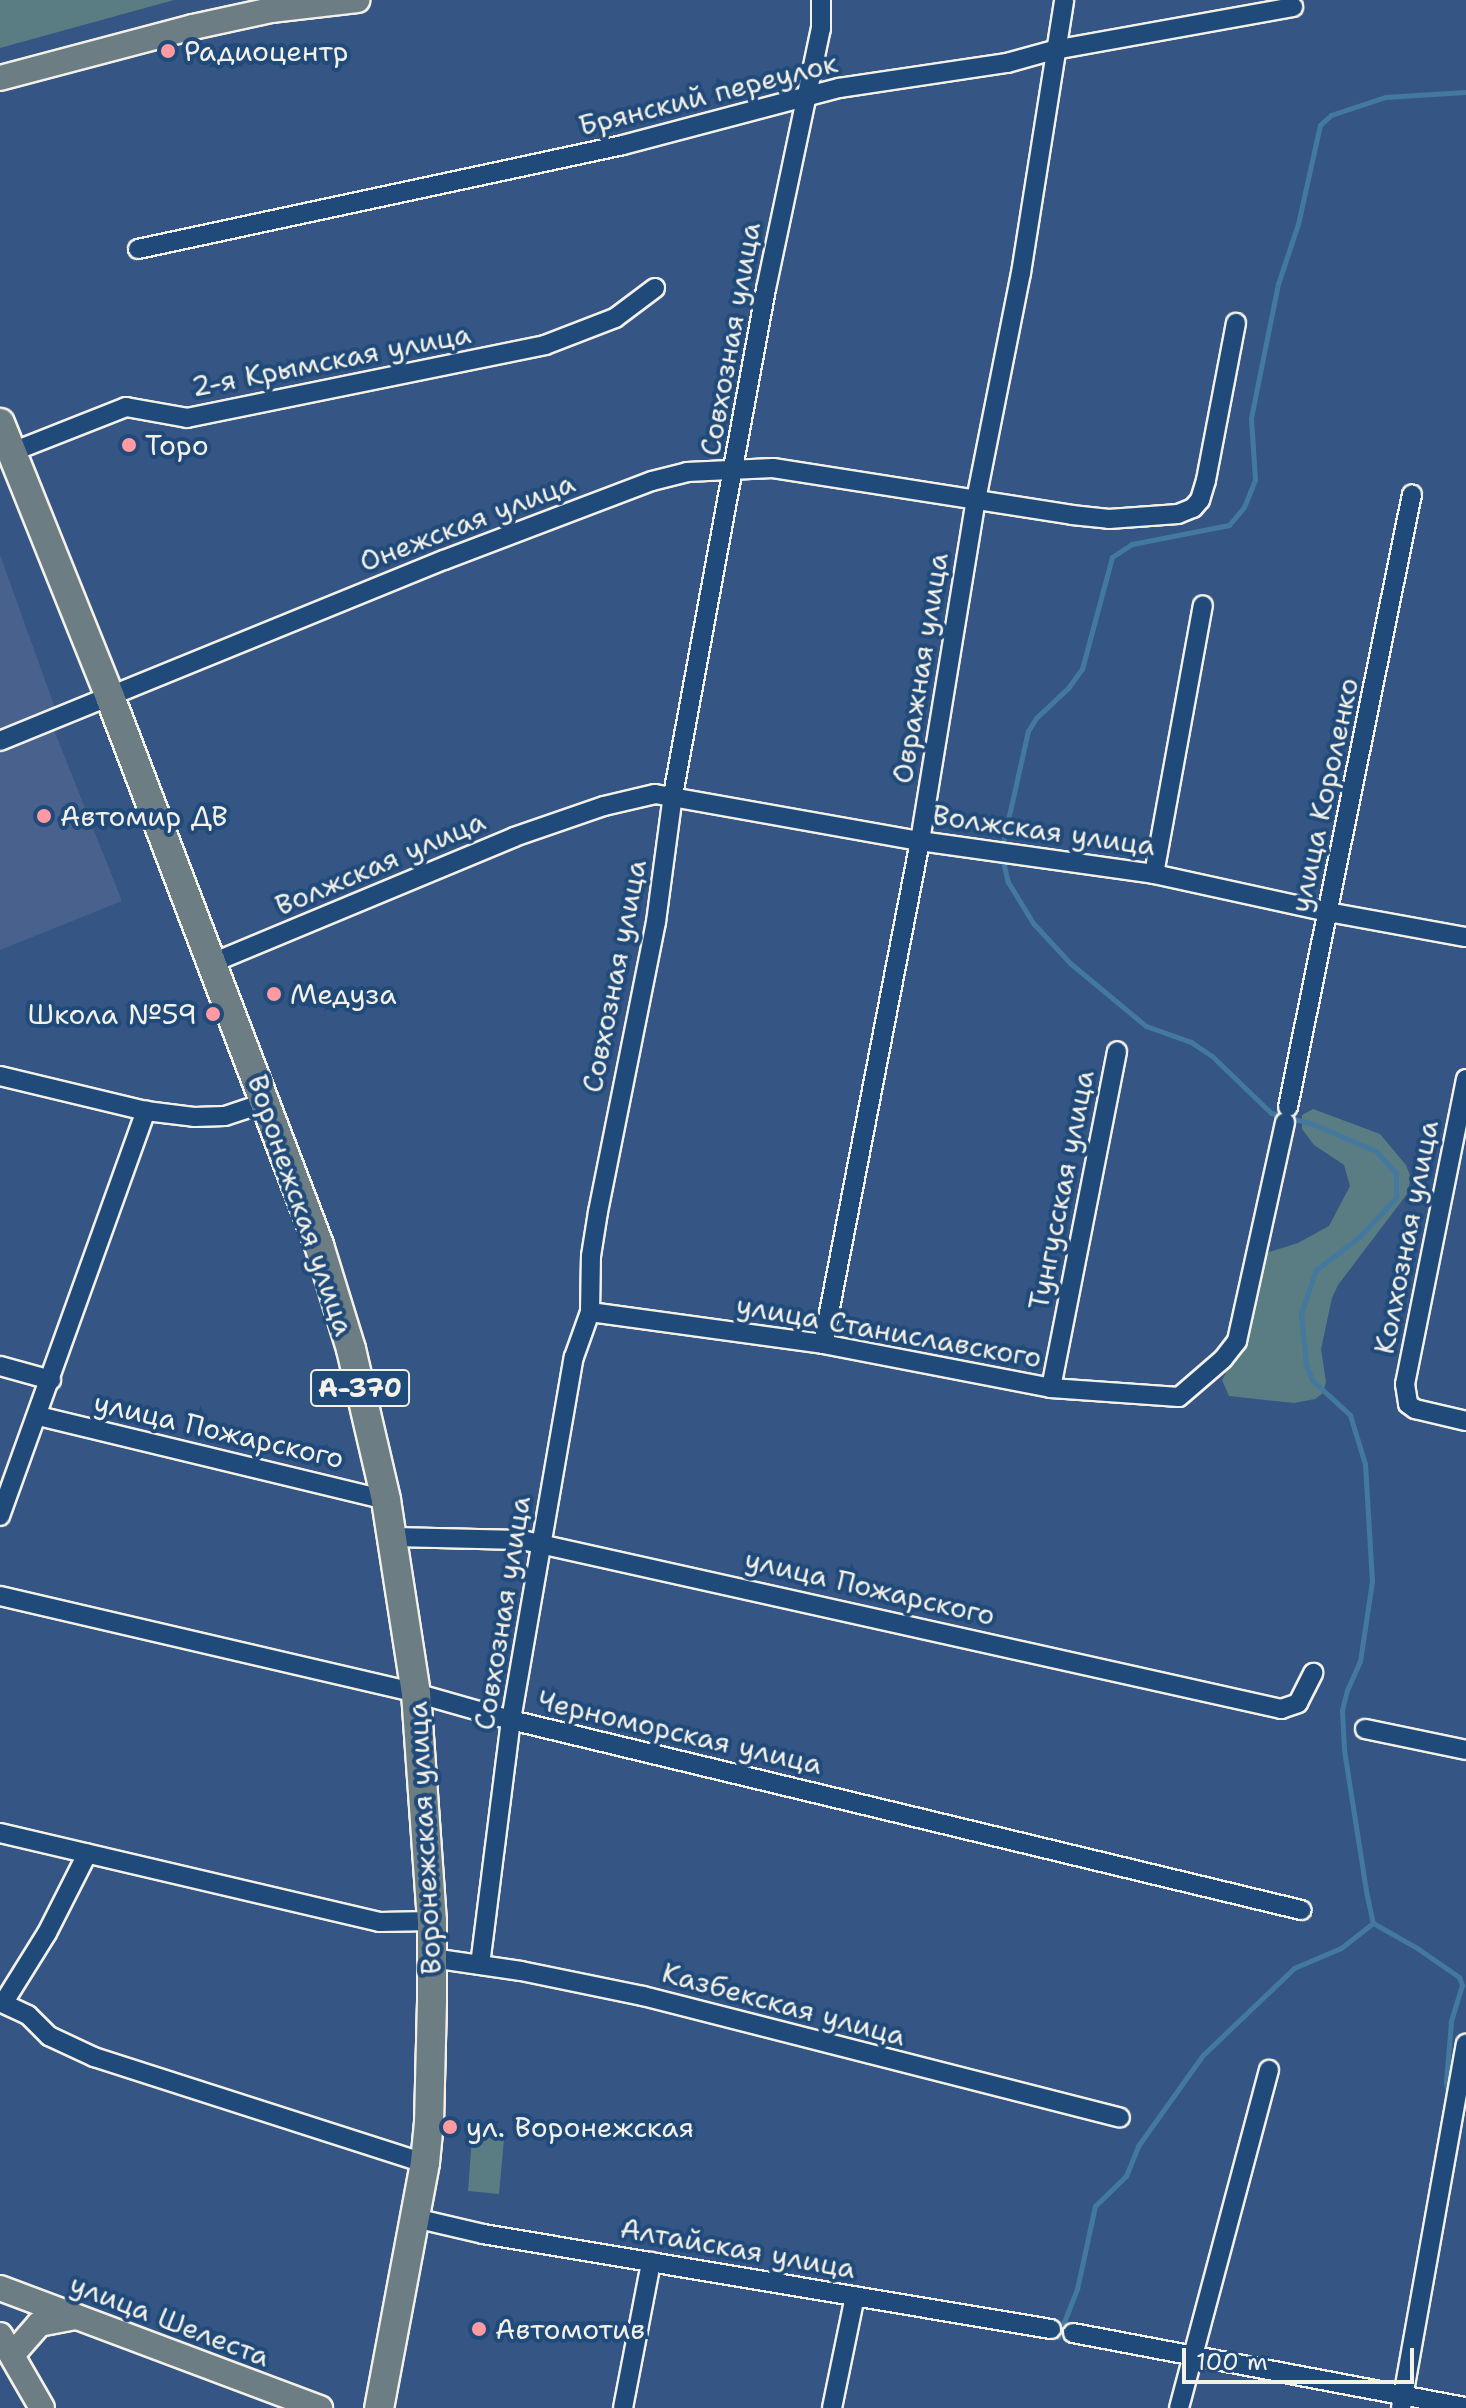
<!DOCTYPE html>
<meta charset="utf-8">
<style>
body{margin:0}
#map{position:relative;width:1466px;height:2408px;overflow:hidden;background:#355684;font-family:"Shantell Sans",sans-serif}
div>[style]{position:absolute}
.built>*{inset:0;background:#48618d}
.green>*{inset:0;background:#597d82}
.stream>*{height:5px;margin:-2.5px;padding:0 2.5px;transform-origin:2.5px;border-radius:2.5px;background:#43799f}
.roads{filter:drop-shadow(2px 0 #f4f1e8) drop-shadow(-2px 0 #f4f1e8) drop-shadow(0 2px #f4f1e8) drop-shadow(0 -2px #f4f1e8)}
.minor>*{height:18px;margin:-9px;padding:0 9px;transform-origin:9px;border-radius:9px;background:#1f4a7a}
.major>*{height:24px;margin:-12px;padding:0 12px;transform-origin:12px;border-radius:12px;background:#6d7d84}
.highway>*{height:28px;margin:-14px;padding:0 14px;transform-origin:14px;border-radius:14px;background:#6d7d84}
.dots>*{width:22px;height:22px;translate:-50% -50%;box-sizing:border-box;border:4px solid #1f4a7a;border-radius:50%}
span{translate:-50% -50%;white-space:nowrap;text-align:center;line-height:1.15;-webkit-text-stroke:8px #1f4a7a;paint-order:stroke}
.shield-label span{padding:2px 6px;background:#1f4a7a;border:2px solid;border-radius:6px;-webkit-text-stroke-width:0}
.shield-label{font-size:26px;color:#f4f1e8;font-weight:700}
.poi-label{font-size:28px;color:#f4f1e8}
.left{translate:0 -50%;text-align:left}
.right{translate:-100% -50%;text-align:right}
.street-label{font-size:28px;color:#f4f1e8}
.scale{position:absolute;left:1182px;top:2348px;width:232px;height:36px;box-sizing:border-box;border:4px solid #f4f1e8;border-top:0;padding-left:10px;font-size:24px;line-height:28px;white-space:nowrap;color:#f4f1e8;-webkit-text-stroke:6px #1f4a7a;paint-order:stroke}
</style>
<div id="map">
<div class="built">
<div style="clip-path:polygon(0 555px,54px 705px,54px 730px,122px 901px,0 950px)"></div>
</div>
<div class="green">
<div style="clip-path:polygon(0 0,174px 0,0 48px)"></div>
<div style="clip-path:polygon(1313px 1109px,1380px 1134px,1406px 1165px,1411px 1178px,1407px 1194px,1338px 1285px,1332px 1298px,1321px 1349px,1326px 1382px,1323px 1393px,1315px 1399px,1294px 1403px,1229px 1396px,1222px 1380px,1241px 1347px,1260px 1264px,1269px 1252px,1298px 1243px,1329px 1226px,1350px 1186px,1344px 1165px,1314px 1145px,1302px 1129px,1302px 1115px)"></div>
<div style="clip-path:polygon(472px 2137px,504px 2139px,499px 2194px,468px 2191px)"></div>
</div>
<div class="stream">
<div style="left:1002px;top:847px;width:119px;rotate:-77.4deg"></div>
<div style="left:1028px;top:731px;width:15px;rotate:-58deg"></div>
<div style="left:1036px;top:718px;width:44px;rotate:-43.2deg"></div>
<div style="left:1068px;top:688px;width:24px;rotate:-54deg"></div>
<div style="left:1082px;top:669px;width:116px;rotate:-75deg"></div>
<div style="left:1112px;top:557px;width:24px;rotate:-33deg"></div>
<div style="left:1132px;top:544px;width:99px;rotate:-11.1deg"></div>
<div style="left:1229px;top:525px;width:23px;rotate:-50deg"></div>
<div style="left:1244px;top:507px;width:29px;rotate:-68deg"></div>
<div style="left:1255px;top:480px;width:62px;rotate:-93.7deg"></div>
<div style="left:1251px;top:418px;width:46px;rotate:-78.7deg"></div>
<div style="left:1260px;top:373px;width:91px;rotate:-78.6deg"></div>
<div style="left:1278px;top:284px;width:63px;rotate:-71.6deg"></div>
<div style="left:1298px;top:224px;width:101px;rotate:-77.5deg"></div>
<div style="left:1320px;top:125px;width:15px;rotate:-42deg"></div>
<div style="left:1331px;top:115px;width:57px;rotate:-18.4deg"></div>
<div style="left:1385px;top:97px;width:81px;rotate:-3.5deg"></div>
<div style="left:1002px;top:857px;width:26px;rotate:77deg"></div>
<div style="left:1008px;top:882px;width:48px;rotate:58.6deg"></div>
<div style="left:1033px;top:923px;width:54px;rotate:47.2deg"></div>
<div style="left:1070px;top:963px;width:99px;rotate:39.7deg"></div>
<div style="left:1146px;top:1026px;width:48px;rotate:19.6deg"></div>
<div style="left:1191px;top:1042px;width:25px;rotate:34deg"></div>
<div style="left:1212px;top:1056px;width:82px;rotate:44deg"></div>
<div style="left:1271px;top:1113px;width:43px;rotate:14.7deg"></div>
<div style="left:1313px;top:1124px;width:69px;rotate:23.2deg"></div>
<div style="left:1376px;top:1151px;width:30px;rotate:48deg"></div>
<div style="left:1396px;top:1173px;width:25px;rotate:90deg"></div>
<div style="left:1396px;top:1198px;width:54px;rotate:133.5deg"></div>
<div style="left:1359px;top:1237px;width:54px;rotate:142.5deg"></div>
<div style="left:1316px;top:1270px;width:46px;rotate:109.2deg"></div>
<div style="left:1301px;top:1313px;width:52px;rotate:84.5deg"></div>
<div style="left:1306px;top:1365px;width:16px;rotate:68deg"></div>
<div style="left:1312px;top:1380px;width:52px;rotate:42.6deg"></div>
<div style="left:1350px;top:1415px;width:51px;rotate:73deg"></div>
<div style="left:1365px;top:1464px;width:117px;rotate:86.6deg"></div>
<div style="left:1372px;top:1581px;width:81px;rotate:98.5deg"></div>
<div style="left:1360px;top:1661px;width:32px;rotate:114deg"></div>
<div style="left:1347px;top:1690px;width:21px;rotate:104deg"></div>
<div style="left:1342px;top:1710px;width:40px;rotate:87.1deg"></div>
<div style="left:1344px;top:1750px;width:143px;rotate:81.1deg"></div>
<div style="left:1366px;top:1891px;width:33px;rotate:78deg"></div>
<div style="left:1373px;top:1923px;width:51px;rotate:29.6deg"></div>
<div style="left:1417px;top:1948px;width:51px;rotate:34.6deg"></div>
<div style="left:1459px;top:1977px;width:9px;rotate:69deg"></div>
<div style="left:1462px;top:1985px;width:39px;rotate:107deg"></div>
<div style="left:1451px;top:2022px;width:60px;rotate:94.8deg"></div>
<div style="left:1446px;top:2082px;width:16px;rotate:79deg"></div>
<div style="left:1058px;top:2337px;width:52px;rotate:-68.4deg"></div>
<div style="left:1077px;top:2289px;width:85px;rotate:-77.8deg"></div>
<div style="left:1095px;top:2206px;width:43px;rotate:-44.1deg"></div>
<div style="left:1126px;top:2176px;width:32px;rotate:-68deg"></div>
<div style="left:1138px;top:2146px;width:112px;rotate:-54.5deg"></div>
<div style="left:1203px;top:2055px;width:126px;rotate:-43.7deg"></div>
<div style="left:1294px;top:1968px;width:51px;rotate:-23.1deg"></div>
<div style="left:1341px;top:1948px;width:41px;rotate:-38deg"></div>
</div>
<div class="roads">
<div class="minor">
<div style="left:138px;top:249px;width:496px;rotate:-12.1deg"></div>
<div style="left:623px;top:145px;width:223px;rotate:-14.8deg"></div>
<div style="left:839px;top:88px;width:170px;rotate:-8.5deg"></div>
<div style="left:1007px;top:63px;width:49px;rotate:-15.5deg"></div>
<div style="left:1054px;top:50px;width:243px;rotate:-10.2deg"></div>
<div style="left:12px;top:452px;width:123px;rotate:-21.5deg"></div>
<div style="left:126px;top:407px;width:62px;rotate:10.2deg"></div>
<div style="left:187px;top:418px;width:365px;rotate:-11.5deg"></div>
<div style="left:545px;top:345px;width:75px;rotate:-21.1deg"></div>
<div style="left:615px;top:318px;width:50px;rotate:-36.9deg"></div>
<div style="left:0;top:741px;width:479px;rotate:-22.2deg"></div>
<div style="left:444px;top:560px;width:222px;rotate:-20.8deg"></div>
<div style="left:652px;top:481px;width:36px;rotate:-14deg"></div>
<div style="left:687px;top:472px;width:86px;rotate:-2.7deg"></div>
<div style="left:773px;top:468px;width:303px;rotate:8.9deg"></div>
<div style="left:1072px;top:515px;width:37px;rotate:6deg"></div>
<div style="left:1109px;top:519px;width:69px;rotate:-4.1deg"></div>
<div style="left:1178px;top:514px;width:16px;rotate:-22deg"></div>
<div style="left:1193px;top:508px;width:11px;rotate:-49deg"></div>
<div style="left:1200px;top:500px;width:21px;rotate:-73deg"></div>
<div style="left:1206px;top:480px;width:160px;rotate:-79.2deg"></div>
<div style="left:1154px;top:874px;width:273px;rotate:-79.7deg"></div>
<div style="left:212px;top:963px;width:327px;rotate:-22.6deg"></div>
<div style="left:514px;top:837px;width:95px;rotate:-19deg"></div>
<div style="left:604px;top:806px;width:52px;rotate:-13.2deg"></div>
<div style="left:655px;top:794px;width:269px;rotate:10.1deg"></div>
<div style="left:920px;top:841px;width:236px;rotate:8deg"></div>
<div style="left:1154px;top:874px;width:178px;rotate:12.3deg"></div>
<div style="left:1328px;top:912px;width:140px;rotate:10.3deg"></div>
<div style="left:0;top:1076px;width:150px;rotate:13.5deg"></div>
<div style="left:146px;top:1111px;width:48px;rotate:7.1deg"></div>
<div style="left:194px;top:1117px;width:31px;rotate:-2deg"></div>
<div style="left:225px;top:1116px;width:44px;rotate:-18.4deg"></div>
<div style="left:1466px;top:1079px;width:311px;rotate:101.3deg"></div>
<div style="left:1405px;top:1384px;width:20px;rotate:81deg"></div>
<div style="left:1408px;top:1404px;width:9px;rotate:36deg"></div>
<div style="left:1415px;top:1409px;width:52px;rotate:13.2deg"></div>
<div style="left:1288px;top:1107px;width:625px;rotate:-78.56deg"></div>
<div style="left:590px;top:1312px;width:235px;rotate:7.8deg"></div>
<div style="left:823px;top:1344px;width:232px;rotate:10.9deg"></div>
<div style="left:1051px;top:1388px;width:128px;rotate:4deg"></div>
<div style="left:1179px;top:1397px;width:58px;rotate:-40.8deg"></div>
<div style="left:1223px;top:1359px;width:23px;rotate:-52deg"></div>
<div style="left:1237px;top:1341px;width:224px;rotate:-77.6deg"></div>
<div style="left:823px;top:1344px;width:512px;rotate:-79.08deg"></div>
<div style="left:920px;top:841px;width:346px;rotate:-80.7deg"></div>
<div style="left:976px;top:500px;width:231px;rotate:-78.8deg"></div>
<div style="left:1021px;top:273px;width:276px;rotate:-81deg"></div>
<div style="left:0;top:1366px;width:53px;rotate:15.4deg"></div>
<div style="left:1051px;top:1388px;width:343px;rotate:-78.9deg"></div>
<div style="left:39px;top:1416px;width:357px;rotate:13.6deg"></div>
<div style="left:0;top:1516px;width:431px;rotate:-70.2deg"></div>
<div style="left:393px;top:1537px;width:129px;rotate:1.3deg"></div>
<div style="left:522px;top:1540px;width:778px;rotate:12.55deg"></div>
<div style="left:1281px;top:1709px;width:18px;rotate:-19deg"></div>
<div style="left:1298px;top:1703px;width:34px;rotate:-63deg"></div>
<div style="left:0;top:1596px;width:427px;rotate:13.1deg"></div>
<div style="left:416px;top:1693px;width:99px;rotate:15.9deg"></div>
<div style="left:511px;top:1720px;width:813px;rotate:13.52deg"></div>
<div style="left:1365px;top:1729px;width:103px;rotate:11.7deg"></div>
<div style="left:0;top:1833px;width:390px;rotate:13.2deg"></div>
<div style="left:380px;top:1922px;width:52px;rotate:-1.1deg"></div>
<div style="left:432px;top:1958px;width:90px;rotate:8.3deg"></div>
<div style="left:521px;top:1971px;width:125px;rotate:11.6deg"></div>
<div style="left:643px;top:1996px;width:492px;rotate:14.3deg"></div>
<div style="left:480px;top:1965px;width:247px;rotate:-82.8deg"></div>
<div style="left:511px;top:1720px;width:368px;rotate:-80.2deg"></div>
<div style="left:574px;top:1357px;width:48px;rotate:-70.4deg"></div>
<div style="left:590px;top:1312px;width:56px;rotate:-89deg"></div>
<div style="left:591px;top:1256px;width:45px;rotate:-81deg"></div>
<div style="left:598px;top:1212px;width:296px;rotate:-78.7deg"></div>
<div style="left:656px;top:922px;width:128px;rotate:-82.4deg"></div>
<div style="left:673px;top:795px;width:514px;rotate:-79.59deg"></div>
<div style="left:766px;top:289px;width:266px;rotate:-78.1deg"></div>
<div style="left:821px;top:29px;width:29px;rotate:-90deg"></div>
<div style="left:0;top:2002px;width:31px;rotate:25deg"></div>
<div style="left:28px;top:2015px;width:30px;rotate:45deg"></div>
<div style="left:49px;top:2036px;width:50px;rotate:25deg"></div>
<div style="left:94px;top:2057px;width:348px;rotate:17.8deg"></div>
<div style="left:4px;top:2002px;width:81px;rotate:-58.1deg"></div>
<div style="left:47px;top:1933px;width:89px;rotate:-63.1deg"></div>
<div style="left:415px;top:2218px;width:70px;rotate:13.2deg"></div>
<div style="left:483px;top:2234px;width:576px;rotate:9.5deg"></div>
<div style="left:1073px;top:2333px;width:400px;rotate:10.7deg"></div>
<div style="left:623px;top:2408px;width:149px;rotate:-79.1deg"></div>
<div style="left:832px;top:2408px;width:114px;rotate:-78.4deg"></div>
<div style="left:1179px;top:2408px;width:350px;rotate:-75.1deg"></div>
<div style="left:1401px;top:2408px;width:370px;rotate:-79.9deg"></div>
</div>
<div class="major">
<div style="left:0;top:78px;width:200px;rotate:-14.8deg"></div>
<div style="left:193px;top:27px;width:80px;rotate:-12.3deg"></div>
<div style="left:271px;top:10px;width:87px;rotate:-6.6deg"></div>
<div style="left:0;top:2288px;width:342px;rotate:20.6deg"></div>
<div style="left:0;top:2335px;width:84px;rotate:60.1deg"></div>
<div style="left:13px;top:2354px;width:40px;rotate:-49deg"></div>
<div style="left:39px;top:2324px;width:36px;rotate:-11deg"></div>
</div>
<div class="highway">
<div style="left:0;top:423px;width:295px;rotate:68.1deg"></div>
<div style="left:110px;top:697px;width:587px;rotate:69.12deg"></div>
<div style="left:319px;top:1245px;width:109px;rotate:72.9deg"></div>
<div style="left:351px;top:1349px;width:155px;rotate:76.9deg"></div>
<div style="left:386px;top:1500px;width:195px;rotate:81.2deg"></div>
<div style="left:416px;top:1693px;width:229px;rotate:86deg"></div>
<div style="left:432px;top:1921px;width:80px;rotate:90deg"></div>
<div style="left:432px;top:2001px;width:121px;rotate:91.4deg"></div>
<div style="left:429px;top:2122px;width:41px;rotate:95.6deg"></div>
<div style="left:425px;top:2163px;width:249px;rotate:100.6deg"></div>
</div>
</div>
<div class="dots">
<div style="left:168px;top:51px;background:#ff9aa2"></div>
<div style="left:129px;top:445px;background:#ff9aa2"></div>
<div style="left:44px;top:816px;background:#ff9aa2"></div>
<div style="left:274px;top:994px;background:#ff9aa2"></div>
<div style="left:213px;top:1014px;background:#ff9aa2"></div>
<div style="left:450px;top:2127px;background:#ff9aa2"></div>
<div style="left:479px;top:2329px;background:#ff9aa2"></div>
</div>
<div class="shield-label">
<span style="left:360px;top:1388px">А-370</span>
</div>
<div class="poi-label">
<span class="left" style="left:184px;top:51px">Радиоцентр</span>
<span class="left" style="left:145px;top:445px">Торо</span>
<span class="left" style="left:60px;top:816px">Автомир ДВ</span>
<span class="left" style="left:290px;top:994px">Медуза</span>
<span class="right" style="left:197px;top:1014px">Школа №59</span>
<span class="left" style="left:466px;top:2127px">ул. Воронежская</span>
<span class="left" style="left:495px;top:2329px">Автомотив</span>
</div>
<div class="street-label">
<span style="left:708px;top:94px;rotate:-14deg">Брянский переулок</span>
<span style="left:730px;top:339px;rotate:-80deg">Совхозная улица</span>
<span style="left:331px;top:360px;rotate:-11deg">2-я Крымская улица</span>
<span style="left:467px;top:522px;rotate:-21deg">Онежская улица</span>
<span style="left:920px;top:668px;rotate:-81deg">Овражная улица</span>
<span style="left:1324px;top:795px;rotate:-78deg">улица Короленко</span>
<span style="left:1044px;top:830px;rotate:8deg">Волжская улица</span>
<span style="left:380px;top:863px;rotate:-23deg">Волжская улица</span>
<span style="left:614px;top:976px;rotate:-79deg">Совхозная улица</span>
<span style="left:1061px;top:1190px;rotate:-79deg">Тунгусская улица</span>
<span style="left:301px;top:1205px;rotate:71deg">Воронежская улица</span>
<span style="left:1406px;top:1237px;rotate:-79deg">Колхозная улица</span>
<span style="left:889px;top:1331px;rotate:10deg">улица Станиславского</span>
<span style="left:219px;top:1430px;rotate:13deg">улица Пожарского</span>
<span style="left:870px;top:1587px;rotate:13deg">улица Пожарского</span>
<span style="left:502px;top:1613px;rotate:-81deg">Совхозная улица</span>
<span style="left:680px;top:1732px;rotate:13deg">Черноморская улица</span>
<span style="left:424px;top:1838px;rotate:-93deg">Воронежская улица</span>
<span style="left:784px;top:2004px;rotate:15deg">Казбекская улица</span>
<span style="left:738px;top:2248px;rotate:10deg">Алтайская улица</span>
<span style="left:170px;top:2320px;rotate:21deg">улица Шелеста</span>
</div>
<div class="scale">100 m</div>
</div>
